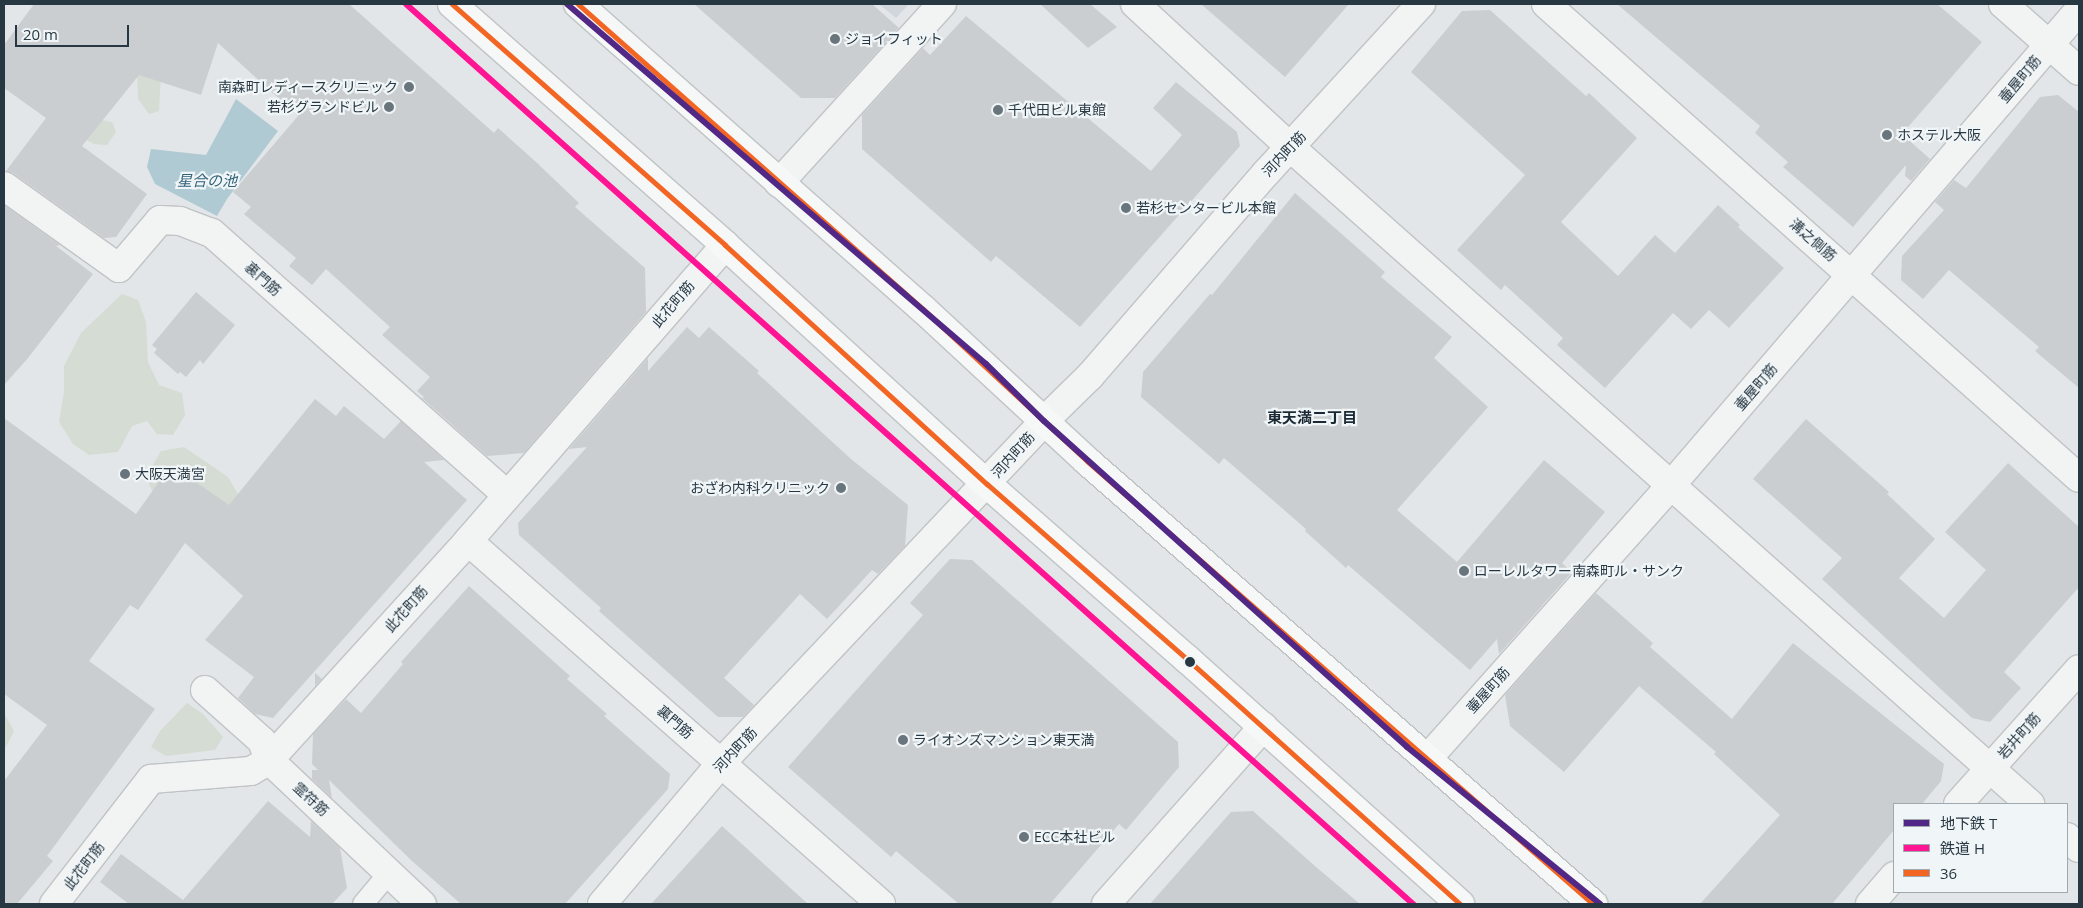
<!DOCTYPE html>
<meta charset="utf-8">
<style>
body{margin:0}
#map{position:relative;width:2083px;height:908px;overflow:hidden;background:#e2e6e8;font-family:"Open Sans","Noto Sans JP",sans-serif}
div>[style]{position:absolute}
.built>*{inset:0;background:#d0d6db}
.green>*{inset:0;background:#d5dcd3}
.water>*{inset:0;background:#b0cad4}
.building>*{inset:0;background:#cbced0}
.roads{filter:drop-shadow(1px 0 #c0c4c6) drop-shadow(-1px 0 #c0c4c6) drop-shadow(0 1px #c0c4c6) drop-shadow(0 -1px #c0c4c6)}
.service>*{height:20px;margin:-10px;padding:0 10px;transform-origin:10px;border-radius:10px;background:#f2f4f4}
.minor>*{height:28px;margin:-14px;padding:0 14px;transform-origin:14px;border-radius:14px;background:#f2f4f4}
.tertiary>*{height:28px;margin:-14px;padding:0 14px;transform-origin:14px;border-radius:14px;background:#f2f4f4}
.trunk>*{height:28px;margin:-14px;padding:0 14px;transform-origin:14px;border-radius:14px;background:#f6f7f7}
.bus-1>*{height:5px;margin:-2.5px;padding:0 2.5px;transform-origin:2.5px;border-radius:2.5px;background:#f26522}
.rail-1>*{height:6px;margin:-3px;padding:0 3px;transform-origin:3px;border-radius:3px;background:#ff1493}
.metro-1>*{height:6px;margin:-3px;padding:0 3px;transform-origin:3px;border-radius:3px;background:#522886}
.dots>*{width:14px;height:14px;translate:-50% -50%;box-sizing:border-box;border:2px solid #f0f5f7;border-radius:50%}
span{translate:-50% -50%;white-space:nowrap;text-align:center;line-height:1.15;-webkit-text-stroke:4.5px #f0f5f7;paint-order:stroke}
.poi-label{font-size:14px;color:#283843}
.left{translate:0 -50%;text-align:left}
.right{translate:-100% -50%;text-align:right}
.street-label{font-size:14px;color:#283843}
.water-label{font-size:15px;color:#306279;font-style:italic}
.neighbourhood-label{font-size:15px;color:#1a2933;font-weight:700}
.frame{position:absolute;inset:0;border:5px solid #283843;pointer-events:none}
.legend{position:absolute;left:1893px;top:803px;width:175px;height:90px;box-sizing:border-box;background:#f0f5f7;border:1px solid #a0a9af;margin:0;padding:6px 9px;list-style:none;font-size:15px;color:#283843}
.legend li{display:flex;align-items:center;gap:10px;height:25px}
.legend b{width:25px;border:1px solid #a0a9af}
.scale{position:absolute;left:15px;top:25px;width:114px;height:22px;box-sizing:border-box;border:2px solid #283843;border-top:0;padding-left:6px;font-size:15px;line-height:18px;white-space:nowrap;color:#283843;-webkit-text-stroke:4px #f0f5f7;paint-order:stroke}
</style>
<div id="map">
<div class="built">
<div style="clip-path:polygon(879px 4px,909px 4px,896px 18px)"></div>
</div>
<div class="green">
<div style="clip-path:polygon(137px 71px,161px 74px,159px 111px,149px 114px,138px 99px)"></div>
<div style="clip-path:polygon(84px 117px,112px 122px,116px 132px,107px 145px,94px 144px,73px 133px)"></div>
<div style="clip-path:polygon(122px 294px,138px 300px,146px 322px,148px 362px,159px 385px,182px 393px,185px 415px,173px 435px,157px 434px,147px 421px,132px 426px,118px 452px,89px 455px,73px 444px,59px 422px,64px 392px,64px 366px,81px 333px)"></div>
<div style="clip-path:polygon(184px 447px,228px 477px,239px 496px,224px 524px,163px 516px,146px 477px,161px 451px)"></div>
<div style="clip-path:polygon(187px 703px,203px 714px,223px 737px,215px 750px,166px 756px,151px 747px,160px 731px)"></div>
<div style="clip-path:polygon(4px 713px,14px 731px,4px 751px)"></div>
</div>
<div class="water">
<div style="clip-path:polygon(236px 99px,278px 131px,227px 199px,217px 216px,155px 184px,147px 167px,151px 149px,206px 155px)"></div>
</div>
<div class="building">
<div style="clip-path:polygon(34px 4px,349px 4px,494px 133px,498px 128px,536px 162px,579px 203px,575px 207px,645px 268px,646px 312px,524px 453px,487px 456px,422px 398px,424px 397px,417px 391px,430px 377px,382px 335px,390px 327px,326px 269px,312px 285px,289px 266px,296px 258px,244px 214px,251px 207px,233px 192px,298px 116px,218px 43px,201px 95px,139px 75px,82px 146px,147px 194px,116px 237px,104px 238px,13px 173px,6px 171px,46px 118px,4px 88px,4px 45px)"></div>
<div style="clip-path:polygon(694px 4px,872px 4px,899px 28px,835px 98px,801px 98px)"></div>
<div style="clip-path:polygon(1040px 4px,1090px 4px,1117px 27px,1088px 48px)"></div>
<div style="clip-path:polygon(1201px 4px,1349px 4px,1285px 77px)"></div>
<div style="clip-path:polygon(1617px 4px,1937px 4px,1982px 42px,1902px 134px,1930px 159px,1911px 181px,1905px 176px,1906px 165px,1853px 227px,1783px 167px,1788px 162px,1755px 133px,1760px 126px)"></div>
<div style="clip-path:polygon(1490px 10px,1586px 96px,1589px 93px,1637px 138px,1561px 222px,1618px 276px,1655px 235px,1675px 253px,1718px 205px,1740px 225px,1738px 227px,1784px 268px,1729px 328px,1709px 310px,1691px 329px,1673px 313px,1605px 388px,1557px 345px,1563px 338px,1505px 285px,1501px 290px,1457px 250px,1525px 175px,1411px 72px,1462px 11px)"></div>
<div style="clip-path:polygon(966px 16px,1151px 171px,1182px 135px,1153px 108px,1176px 82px,1237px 132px,1240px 146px,1080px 327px,996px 256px,991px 262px,862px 149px,862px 115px,923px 48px,930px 55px)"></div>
<div style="clip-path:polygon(2058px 95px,2079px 112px,2079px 388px,2035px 351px,2039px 347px,1949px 270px,1923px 299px,1901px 280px,1902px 256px,1944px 210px,1935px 202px,1954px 180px,1966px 188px,2040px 97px)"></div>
<div style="clip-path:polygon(1295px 193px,1385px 272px,1381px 277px,1452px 337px,1434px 358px,1488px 407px,1397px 510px,1457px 562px,1544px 460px,1605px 512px,1562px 563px,1572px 572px,1499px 654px,1497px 639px,1470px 670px,1348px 565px,1346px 568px,1305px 531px,1306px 529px,1224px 458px,1219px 464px,1141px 397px,1143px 372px,1210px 294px,1212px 295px)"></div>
<div style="clip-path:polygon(4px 205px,60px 245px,56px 246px,93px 274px,28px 358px,4px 385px)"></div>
<div style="clip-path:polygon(196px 292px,235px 325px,203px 364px,200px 360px,186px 377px,180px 372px,178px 374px,154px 353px,157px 349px,152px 345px)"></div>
<div style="clip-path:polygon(687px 327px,699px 338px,709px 327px,759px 371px,757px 373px,851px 459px,908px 505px,905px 546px,878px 574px,872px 570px,827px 619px,800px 594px,724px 678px,754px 705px,743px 717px,718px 717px,599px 611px,601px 608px,519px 535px,518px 523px,587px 447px,569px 449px,648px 358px,648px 371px)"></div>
<div style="clip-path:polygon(315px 399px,336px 416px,344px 406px,384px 439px,401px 421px,444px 460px,424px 462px,467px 500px,273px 718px,255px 714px,238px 698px,254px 677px,205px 640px,243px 596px,185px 543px,138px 610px,130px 605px,89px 661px,155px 709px,47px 856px,53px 861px,17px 904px,4px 904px,4px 781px,47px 725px,4px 694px,4px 418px,136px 514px,171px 465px,229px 505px)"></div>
<div style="clip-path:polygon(1806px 419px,1889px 492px,1887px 494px,1935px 539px,1899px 578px,1944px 618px,1986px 570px,1945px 532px,2008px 463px,2079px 527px,2079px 587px,2004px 672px,2021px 688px,1990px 722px,1972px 718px,1822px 579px,1842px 558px,1753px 479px)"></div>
<div style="clip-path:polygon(950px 559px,972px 560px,1178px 742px,1179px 767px,1126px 830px,1119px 824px,1050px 904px,959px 904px,896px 851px,891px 857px,788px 767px,923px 615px,910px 603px)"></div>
<div style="clip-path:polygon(469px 586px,570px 676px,567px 679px,607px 714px,604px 716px,670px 774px,668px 789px,565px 904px,461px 904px,412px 861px,329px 780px,332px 798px,312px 779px,312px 770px,318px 770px,312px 764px,313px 734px,346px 699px,361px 713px,403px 664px,401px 662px)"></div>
<div style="clip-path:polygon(1596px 593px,1653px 643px,1650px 647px,1732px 719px,1793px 643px,1944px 764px,1941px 781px,1922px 804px,1894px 804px,1894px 830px,1832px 904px,1700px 904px,1780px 815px,1714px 754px,1716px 752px,1639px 686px,1564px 772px,1510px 726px,1505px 695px)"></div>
<div style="clip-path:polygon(315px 673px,322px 679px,315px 686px)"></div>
<div style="clip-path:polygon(268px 801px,310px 837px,311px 821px,340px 848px,347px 888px,332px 904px,129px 904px,100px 882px,121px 854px,183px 900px)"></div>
<div style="clip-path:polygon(1253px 811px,1316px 867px,1360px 904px,1150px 904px,1231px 812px)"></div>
<div style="clip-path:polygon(722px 826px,808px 904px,651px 904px)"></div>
</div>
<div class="roads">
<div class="service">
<div style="left:363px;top:904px;width:40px;rotate:-50deg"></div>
</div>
<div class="minor">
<div style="left:1135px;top:4px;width:211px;rotate:42.7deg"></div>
<div style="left:1290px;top:147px;width:990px;rotate:41.6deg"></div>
<div style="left:779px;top:183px;width:242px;rotate:-47.7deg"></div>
<div style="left:4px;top:186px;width:141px;rotate:35.5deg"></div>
<div style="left:119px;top:268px;width:63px;rotate:-49.5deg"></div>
<div style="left:160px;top:220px;width:20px;rotate:3deg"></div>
<div style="left:180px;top:221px;width:34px;rotate:21deg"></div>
<div style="left:212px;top:233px;width:395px;rotate:41.6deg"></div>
<div style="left:205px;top:690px;width:76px;rotate:41.8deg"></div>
<div style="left:262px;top:741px;width:20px;rotate:70deg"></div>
<div style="left:269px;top:760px;width:210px;rotate:43.3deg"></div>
<div style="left:1428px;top:758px;width:367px;rotate:-48.3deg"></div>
<div style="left:1672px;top:484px;width:625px;rotate:-49.35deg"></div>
<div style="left:721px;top:763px;width:470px;rotate:-46.6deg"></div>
<div style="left:2067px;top:837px;width:16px;rotate:43deg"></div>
<div style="left:54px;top:904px;width:158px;rotate:-52.2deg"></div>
<div style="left:151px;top:779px;width:100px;rotate:-4.6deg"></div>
<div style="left:251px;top:771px;width:21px;rotate:-31deg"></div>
<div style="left:269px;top:760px;width:296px;rotate:-47.7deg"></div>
<div style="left:468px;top:541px;width:392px;rotate:-49deg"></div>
<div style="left:1106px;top:904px;width:237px;rotate:-48.4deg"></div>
</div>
<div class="tertiary">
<div style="left:1546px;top:4px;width:713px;rotate:41.65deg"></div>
<div style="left:2003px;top:4px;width:101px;rotate:41.4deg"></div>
<div style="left:1044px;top:421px;width:64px;rotate:-44.4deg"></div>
<div style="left:1090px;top:376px;width:270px;rotate:-49.1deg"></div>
<div style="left:1267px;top:172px;width:228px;rotate:-47.5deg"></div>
<div style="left:468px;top:541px;width:550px;rotate:41.31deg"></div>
<div style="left:1958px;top:804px;width:181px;rotate:-48.1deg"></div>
<div style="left:602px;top:904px;width:185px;rotate:-49.8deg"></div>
<div style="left:1870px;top:904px;width:37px;rotate:-49deg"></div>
</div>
<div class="trunk">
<div style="left:452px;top:4px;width:364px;rotate:41.4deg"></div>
<div style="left:725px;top:245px;width:355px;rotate:42.4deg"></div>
<div style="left:987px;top:484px;width:266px;rotate:41.2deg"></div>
<div style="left:1187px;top:659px;width:367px;rotate:41.9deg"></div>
<div style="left:578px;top:4px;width:460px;rotate:41.5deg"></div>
<div style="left:923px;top:309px;width:224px;rotate:42.8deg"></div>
<div style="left:1087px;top:461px;width:673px;rotate:41.2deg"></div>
</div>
</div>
<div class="bus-1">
<div style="left:452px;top:4px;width:364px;rotate:41.4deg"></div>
<div style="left:725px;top:245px;width:355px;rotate:42.4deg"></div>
<div style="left:987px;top:484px;width:266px;rotate:41.2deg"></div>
<div style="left:1187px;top:659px;width:367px;rotate:41.9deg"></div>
<div style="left:578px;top:4px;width:460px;rotate:41.5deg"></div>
<div style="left:923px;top:309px;width:224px;rotate:42.8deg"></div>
<div style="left:1087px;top:461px;width:673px;rotate:41.2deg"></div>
</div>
<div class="rail-1">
<div style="left:406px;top:4px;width:1351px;rotate:41.79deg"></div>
</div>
<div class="metro-1">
<div style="left:567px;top:4px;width:552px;rotate:40.67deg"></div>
<div style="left:986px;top:364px;width:81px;rotate:44.5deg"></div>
<div style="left:1044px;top:421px;width:488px;rotate:41.9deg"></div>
<div style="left:1407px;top:747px;width:249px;rotate:39.1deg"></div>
</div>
<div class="dots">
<div style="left:835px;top:39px;background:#69757d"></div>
<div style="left:409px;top:87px;background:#69757d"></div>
<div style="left:389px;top:107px;background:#69757d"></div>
<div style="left:998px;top:110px;background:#69757d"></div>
<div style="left:1887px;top:135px;background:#69757d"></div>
<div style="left:1126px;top:208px;background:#69757d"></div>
<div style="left:125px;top:474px;background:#69757d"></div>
<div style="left:841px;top:488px;background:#69757d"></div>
<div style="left:1464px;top:571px;background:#69757d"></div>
<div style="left:1190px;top:662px;background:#283843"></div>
<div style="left:903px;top:740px;background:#69757d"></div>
<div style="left:1024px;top:837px;background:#69757d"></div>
</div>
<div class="poi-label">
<span class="left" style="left:845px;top:39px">ジョイフィット</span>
<span class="right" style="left:398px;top:87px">南森町レディースクリニック</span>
<span class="right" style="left:379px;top:107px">若杉グランドビル</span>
<span class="left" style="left:1008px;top:110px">千代田ビル東館</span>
<span class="left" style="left:1897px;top:135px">ホステル大阪</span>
<span class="left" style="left:1136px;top:208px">若杉センタービル本館</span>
<span class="left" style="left:135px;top:474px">大阪天満宮</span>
<span class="right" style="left:830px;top:488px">おざわ内科クリニック</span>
<span class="left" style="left:1474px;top:571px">ローレルタワー南森町ル・サンク</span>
<span class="left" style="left:913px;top:740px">ライオンズマンション東天満</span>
<span class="left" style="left:1034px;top:837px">ECC本社ビル</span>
</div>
<div class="street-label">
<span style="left:2020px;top:79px;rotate:-50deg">壷屋町筋</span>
<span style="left:1284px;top:154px;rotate:-47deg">河内町筋</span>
<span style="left:1813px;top:240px;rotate:41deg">溝之側筋</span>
<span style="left:263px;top:279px;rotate:42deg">裏門筋</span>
<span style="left:673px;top:304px;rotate:-49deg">此花町筋</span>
<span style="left:1756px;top:387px;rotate:-49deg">壷屋町筋</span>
<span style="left:1013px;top:455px;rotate:-48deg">河内町筋</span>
<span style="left:406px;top:609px;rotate:-48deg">此花町筋</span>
<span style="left:1488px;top:690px;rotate:-48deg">壷屋町筋</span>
<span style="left:675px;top:722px;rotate:41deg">裏門筋</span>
<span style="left:2019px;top:736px;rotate:-48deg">岩井町筋</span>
<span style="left:735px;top:750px;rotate:-47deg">河内町筋</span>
<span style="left:311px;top:799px;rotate:43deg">霊符筋</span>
<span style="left:84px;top:866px;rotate:-52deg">此花町筋</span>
</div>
<div class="water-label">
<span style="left:207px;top:181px">星合の池</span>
</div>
<div class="neighbourhood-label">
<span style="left:1312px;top:418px">東天満二丁目</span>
</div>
<div class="frame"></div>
<ul class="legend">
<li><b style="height:6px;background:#522886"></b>地下鉄 T</li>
<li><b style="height:6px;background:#ff1493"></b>鉄道 H</li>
<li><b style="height:6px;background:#f26522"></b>36</li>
</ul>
<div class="scale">20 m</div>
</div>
